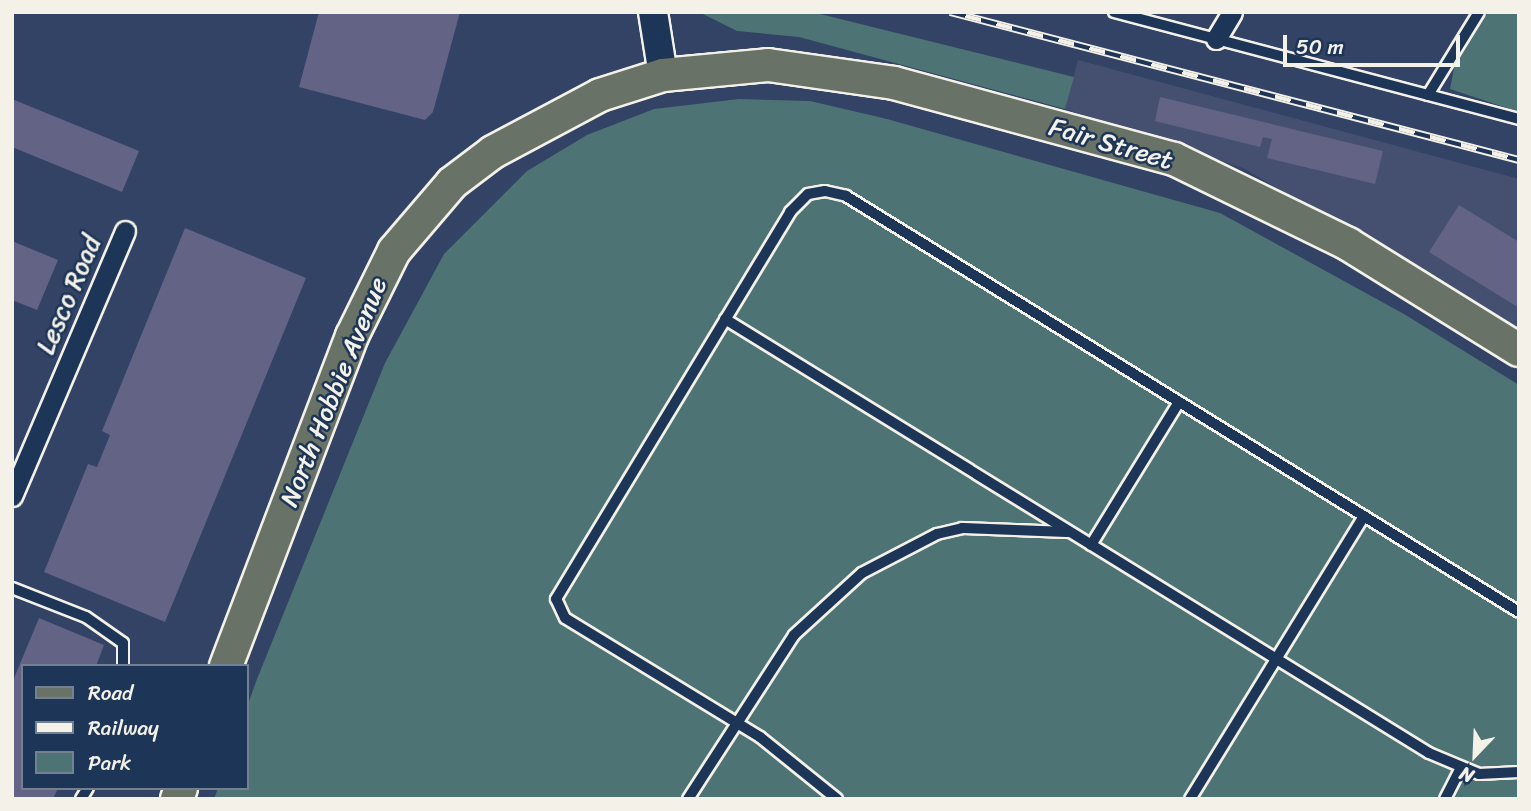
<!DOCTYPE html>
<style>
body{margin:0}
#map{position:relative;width:1531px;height:811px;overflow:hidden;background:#324365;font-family:Sriracha,sans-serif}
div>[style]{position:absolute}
.built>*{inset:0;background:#455071}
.green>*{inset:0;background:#4d7375}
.building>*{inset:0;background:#636386}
.roads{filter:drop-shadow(2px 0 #f4f1e8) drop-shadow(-2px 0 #f4f1e8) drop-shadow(0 2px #f4f1e8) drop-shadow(0 -2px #f4f1e8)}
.service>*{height:10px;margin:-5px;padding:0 5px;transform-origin:5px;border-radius:5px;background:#1d3557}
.minor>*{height:19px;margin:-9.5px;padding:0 9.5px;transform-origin:9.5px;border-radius:9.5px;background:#1d3557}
.secondary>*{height:28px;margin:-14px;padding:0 14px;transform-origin:14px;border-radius:14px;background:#1d3557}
.primary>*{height:32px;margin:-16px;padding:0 16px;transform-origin:16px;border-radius:16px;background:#697266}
.rail>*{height:8px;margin-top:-4px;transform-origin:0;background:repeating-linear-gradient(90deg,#1d3557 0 16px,#f4f1e8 0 32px);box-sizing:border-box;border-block:2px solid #f4f1e8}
span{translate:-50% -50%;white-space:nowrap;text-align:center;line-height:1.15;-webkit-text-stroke:5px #1d3557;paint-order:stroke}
.street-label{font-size:26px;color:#f4f1e8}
.frame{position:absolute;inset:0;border:14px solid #f4f1e8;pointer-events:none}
.legend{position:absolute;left:21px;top:664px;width:228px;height:126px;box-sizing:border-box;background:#1d3557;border:2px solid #738091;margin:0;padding:9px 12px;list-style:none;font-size:21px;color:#f4f1e8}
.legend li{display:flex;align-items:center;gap:14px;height:35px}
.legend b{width:35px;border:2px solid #738091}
.north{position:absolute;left:1440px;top:720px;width:70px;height:70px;-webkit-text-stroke:5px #1d3557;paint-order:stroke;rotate:203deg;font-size:19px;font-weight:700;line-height:28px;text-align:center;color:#f4f1e8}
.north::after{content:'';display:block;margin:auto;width:24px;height:32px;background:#f4f1e8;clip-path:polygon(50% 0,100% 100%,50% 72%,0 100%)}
.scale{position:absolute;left:1283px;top:35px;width:177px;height:32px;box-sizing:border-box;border:4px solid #f4f1e8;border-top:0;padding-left:9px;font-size:21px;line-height:24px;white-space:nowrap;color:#f4f1e8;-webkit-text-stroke:5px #1d3557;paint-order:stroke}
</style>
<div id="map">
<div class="built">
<div style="clip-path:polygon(1078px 60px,1519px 179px,1519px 330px,1243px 168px,1065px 109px)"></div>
</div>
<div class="green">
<div style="clip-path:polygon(699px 12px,812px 12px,1074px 77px,1065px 109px,799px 37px,737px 31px)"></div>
<div style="clip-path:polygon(1488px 12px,1519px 12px,1519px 112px,1450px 89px,1454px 68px)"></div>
<div style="clip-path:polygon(739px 99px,810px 101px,887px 119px,1220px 213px,1404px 314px,1519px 385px,1519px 799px,214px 799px,218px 788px,247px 788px,247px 707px,257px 679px,385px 363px,444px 254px,527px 171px,587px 135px,654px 109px)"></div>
</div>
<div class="building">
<div style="clip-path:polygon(319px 12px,460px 12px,433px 112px,425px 120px,299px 87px)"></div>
<div style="clip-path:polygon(1160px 97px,1383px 151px,1375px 184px,1267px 158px,1272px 139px,1263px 137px,1260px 147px,1155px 121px)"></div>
<div style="clip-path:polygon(12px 99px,139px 151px,122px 192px,12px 147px)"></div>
<div style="clip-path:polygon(1459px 205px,1519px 242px,1519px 308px,1429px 252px)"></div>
<div style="clip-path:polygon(185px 228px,306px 278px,165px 622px,44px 572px,88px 464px,97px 467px,110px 435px,102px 431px)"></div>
<div style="clip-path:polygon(12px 241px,58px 260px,37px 310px,12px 300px)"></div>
<div style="clip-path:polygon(39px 618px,104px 645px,96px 666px,23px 666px,23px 788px,58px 788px,53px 799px,12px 799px,12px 683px)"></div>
</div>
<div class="roads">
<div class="service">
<div style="left:1114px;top:12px;width:419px;rotate:14.8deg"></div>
<div style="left:1428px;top:95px;width:97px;rotate:-58.4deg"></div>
<div style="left:725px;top:319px;width:827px;rotate:31.65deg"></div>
<div style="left:1429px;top:753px;width:54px;rotate:22.8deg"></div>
<div style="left:1479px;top:774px;width:40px;rotate:-2.9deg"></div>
<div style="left:1091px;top:545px;width:168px;rotate:-58.4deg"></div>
<div style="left:12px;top:588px;width:79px;rotate:21.4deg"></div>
<div style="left:86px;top:617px;width:45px;rotate:35.1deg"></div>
<div style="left:123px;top:643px;width:23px;rotate:90deg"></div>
<div style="left:81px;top:799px;width:13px;rotate:-58deg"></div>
<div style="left:688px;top:799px;width:195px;rotate:-57.1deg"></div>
<div style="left:794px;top:635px;width:92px;rotate:-42.4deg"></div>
<div style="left:862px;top:573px;width:85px;rotate:-27.5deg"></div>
<div style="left:937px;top:534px;width:26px;rotate:-13deg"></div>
<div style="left:962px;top:528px;width:106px;rotate:2.2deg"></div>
<div style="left:837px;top:799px;width:99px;rotate:-141.2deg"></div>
<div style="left:760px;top:737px;width:228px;rotate:-148.6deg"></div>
<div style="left:565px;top:618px;width:21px;rotate:-115deg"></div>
<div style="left:556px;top:599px;width:452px;rotate:-58.8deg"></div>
<div style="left:790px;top:212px;width:25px;rotate:-45deg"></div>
<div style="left:808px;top:194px;width:17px;rotate:-10deg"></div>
<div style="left:825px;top:191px;width:22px;rotate:13deg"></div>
<div style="left:846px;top:196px;width:791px;rotate:31.72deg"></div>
<div style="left:1190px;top:799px;width:332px;rotate:-58.4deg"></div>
<div style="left:1445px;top:799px;width:34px;rotate:-63deg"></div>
</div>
<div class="minor">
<div style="left:1216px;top:39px;width:31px;rotate:-59deg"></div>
<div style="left:12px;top:496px;width:288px;rotate:-66.9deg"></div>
</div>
<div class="secondary">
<div style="left:653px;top:12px;width:64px;rotate:81deg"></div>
</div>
<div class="primary">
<div style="left:226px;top:666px;width:353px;rotate:-69.1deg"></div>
<div style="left:352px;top:336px;width:95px;rotate:-63.7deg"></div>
<div style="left:394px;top:251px;width:89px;rotate:-49.5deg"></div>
<div style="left:452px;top:183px;width:51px;rotate:-37.1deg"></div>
<div style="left:493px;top:152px;width:121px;rotate:-28deg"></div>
<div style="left:600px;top:95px;width:66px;rotate:-17.6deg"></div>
<div style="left:663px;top:75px;width:105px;rotate:-5.4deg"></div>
<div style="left:768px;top:65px;width:127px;rotate:8.1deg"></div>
<div style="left:894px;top:83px;width:290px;rotate:15.2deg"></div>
<div style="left:1174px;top:159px;width:194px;rotate:26deg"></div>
<div style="left:1348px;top:244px;width:201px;rotate:31.8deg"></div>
<div style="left:177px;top:799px;width:12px;rotate:-70deg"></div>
</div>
</div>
<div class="rail">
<div style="left:950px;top:12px;width:588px;rotate:14.58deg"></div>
</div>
<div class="street-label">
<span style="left:1111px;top:144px;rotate:16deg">Fair Street</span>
<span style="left:69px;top:295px;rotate:-67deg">Lesco Road</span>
<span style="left:334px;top:392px;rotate:-68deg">North Hobbie Avenue</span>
</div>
<div class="frame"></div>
<ul class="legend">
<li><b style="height:9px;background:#697266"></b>Road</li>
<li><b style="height:9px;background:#f4f1e8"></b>Railway</li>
<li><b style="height:19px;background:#4d7375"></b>Park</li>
</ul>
<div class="north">N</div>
<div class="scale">50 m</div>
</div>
